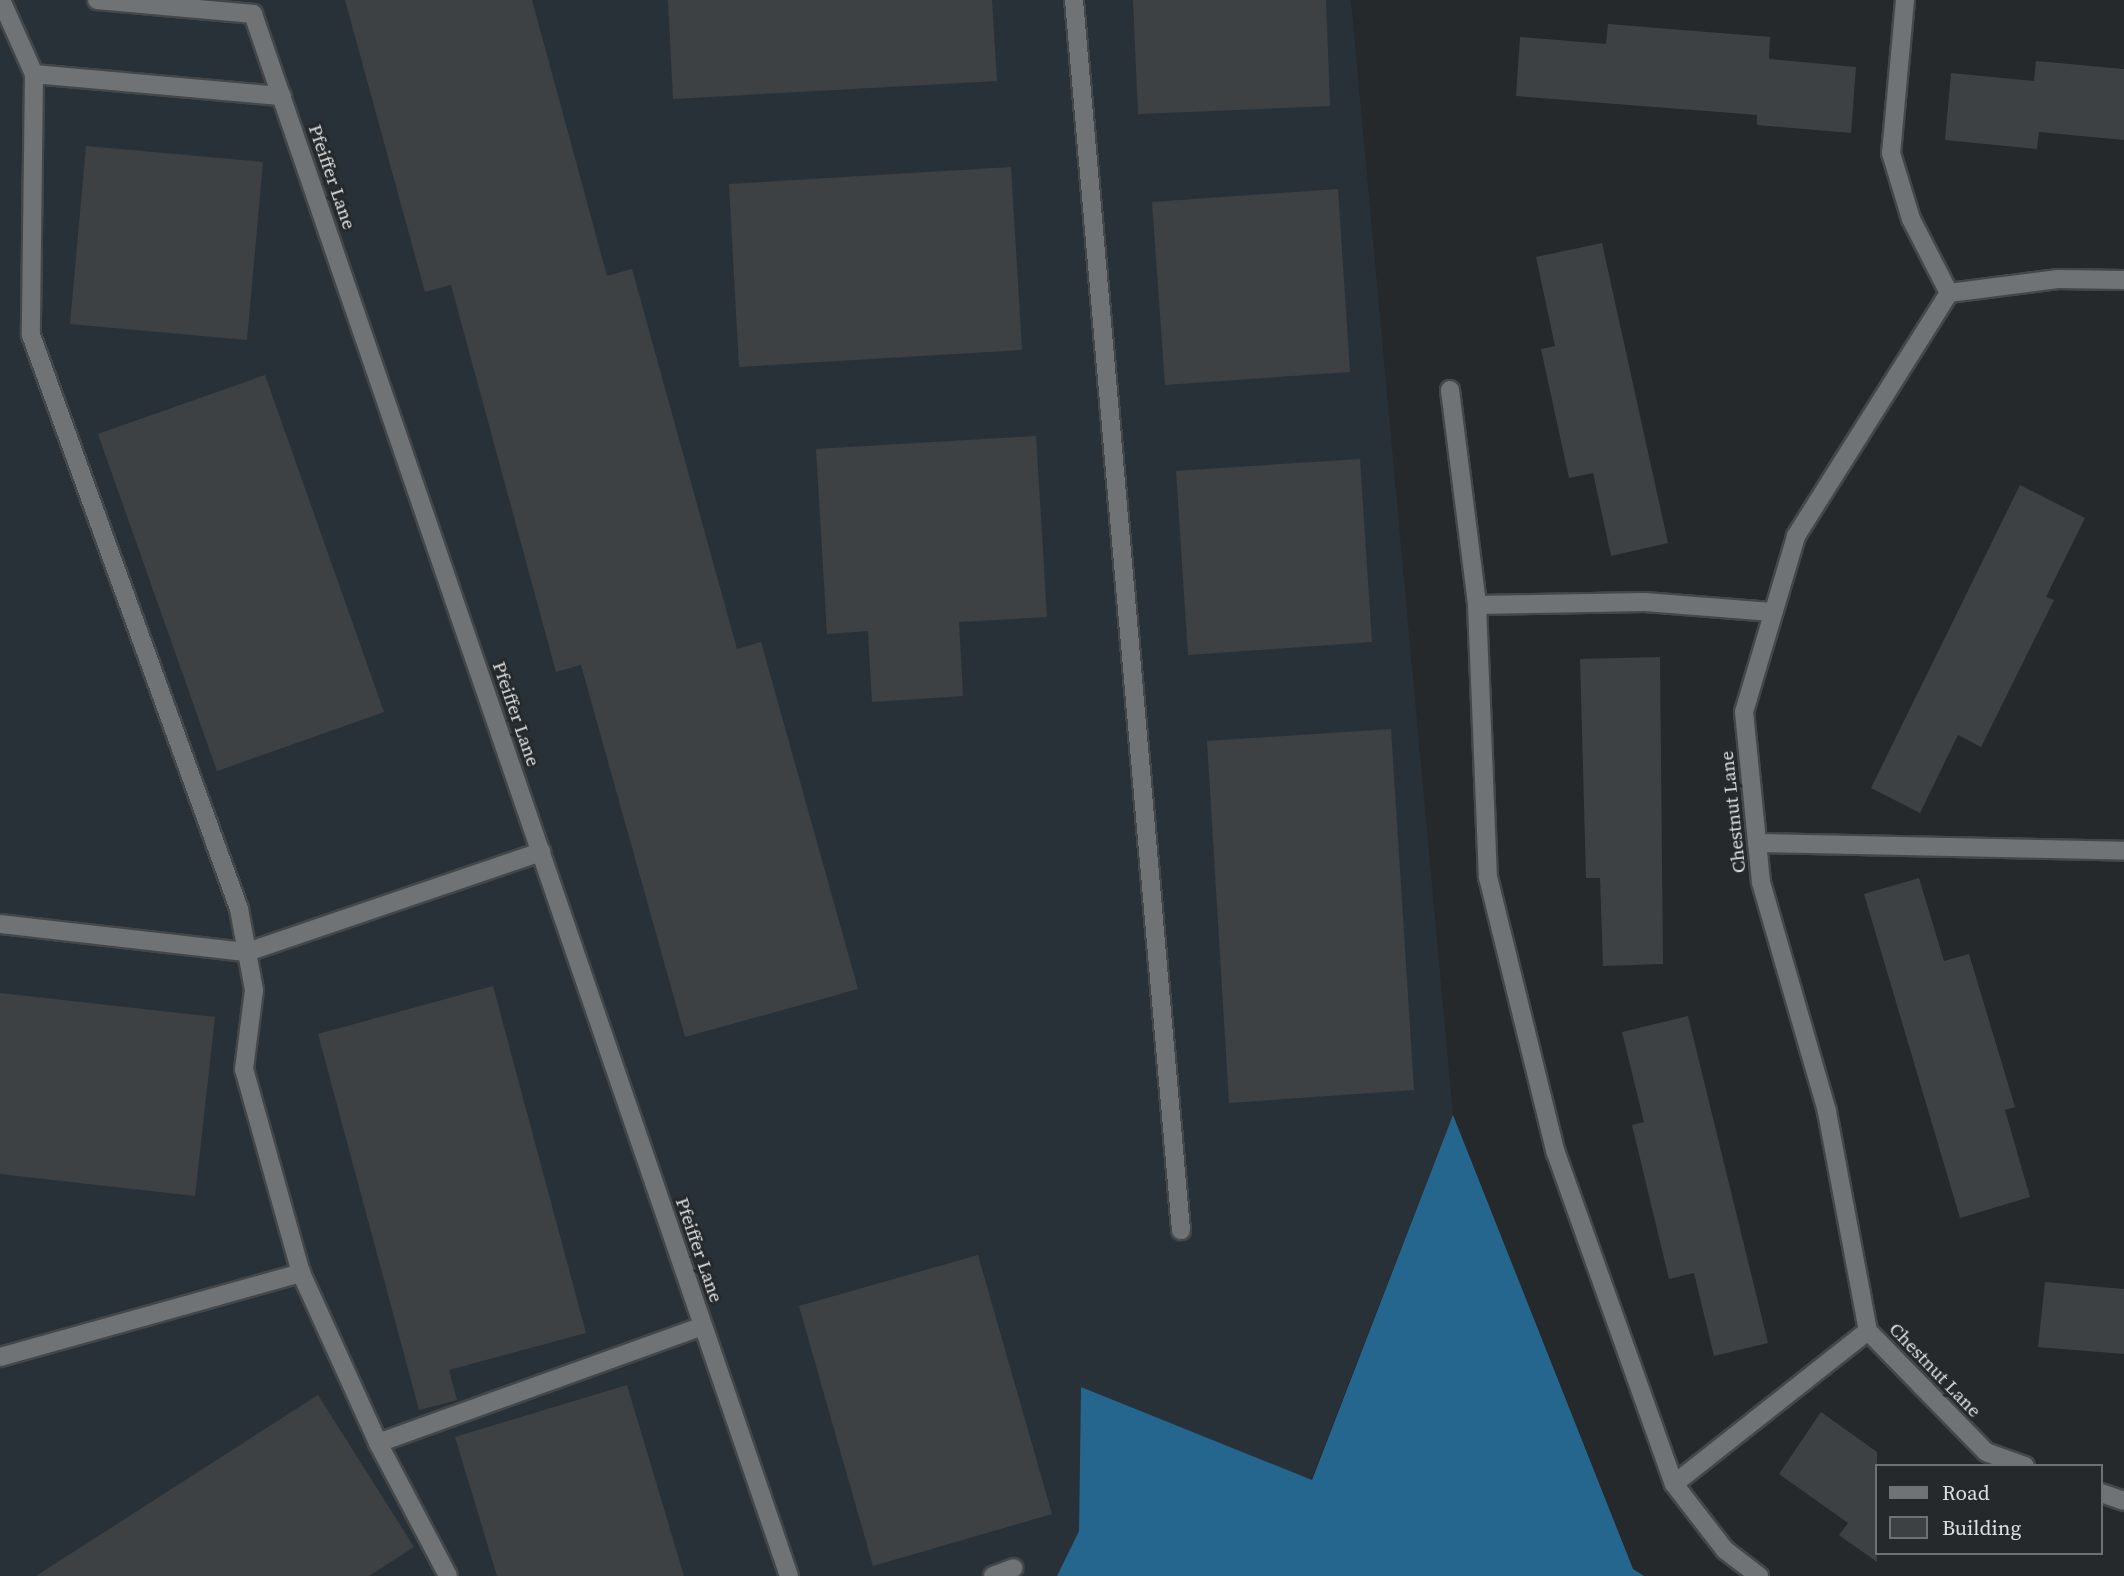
<!DOCTYPE html>
<style>
body{margin:0}
#map{position:relative;width:2124px;height:1576px;overflow:hidden;background:#25292b;font-family:"Source Serif 4",serif}
div>[style]{position:absolute}
.built>*{inset:0;background:#293138}
.forest>*{inset:0;background:#25668e}
.building>*{inset:0;background:#3e4144}
.roads{filter:drop-shadow(2px 0 #444749) drop-shadow(-2px 0 #444749) drop-shadow(0 2px #444749) drop-shadow(0 -2px #444749)}
.lane>*{height:18px;margin:-9px;padding:0 9px;transform-origin:9px;border-radius:9px;background:#6f7376}
.street>*{height:18px;margin:-9px;padding:0 9px;transform-origin:9px;border-radius:9px;background:#6f7376}
span{translate:-50% -50%;white-space:nowrap;text-align:center;line-height:1.15;-webkit-text-stroke:6px #25292b;paint-order:stroke}
.street-label{font-size:19px;color:#dde0e1}
.legend{position:absolute;left:1875px;top:1464px;width:228px;height:91px;box-sizing:border-box;background:#25292b;border:2px solid #6f7274;margin:0;padding:9px 12px;list-style:none;font-size:21px;color:#dde0e1}
.legend li{display:flex;align-items:center;gap:14px;height:35px}
.legend b{width:35px;border:2px solid #6f7274}
</style>
<div id="map">
<div class="built">
<div style="clip-path:polygon(0 0,1351px 0,1453px 1115px,1311px 1480px,1081px 1387px,1079px 1531px,1057px 1576px,0 1576px)"></div>
</div>
<div class="forest">
<div style="clip-path:polygon(1453px 1115px,1633px 1569px,1644px 1576px,1057px 1576px,1079px 1531px,1081px 1387px,1312px 1480px)"></div>
</div>
<div class="building">
<div style="clip-path:polygon(345px 0,532px 0,607px 276px,632px 269px,737px 649px,761px 642px,858px 989px,685px 1037px,581px 665px,556px 672px,451px 285px,425px 292px)"></div>
<div style="clip-path:polygon(668px 0,992px 0,997px 81px,673px 99px)"></div>
<div style="clip-path:polygon(1133px 0,1326px 0,1330px 106px,1138px 114px)"></div>
<div style="clip-path:polygon(1608px 24px,1770px 37px,1769px 59px,1856px 67px,1851px 133px,1757px 125px,1757px 115px,1516px 96px,1520px 37px,1606px 44px)"></div>
<div style="clip-path:polygon(2036px 61px,2124px 69px,2124px 140px,2039px 132px,2037px 149px,1945px 140px,1951px 73px,2034px 81px)"></div>
<div style="clip-path:polygon(86px 146px,263px 162px,247px 340px,70px 324px)"></div>
<div style="clip-path:polygon(1011px 167px,1022px 350px,739px 367px,729px 184px)"></div>
<div style="clip-path:polygon(1338px 189px,1350px 372px,1165px 385px,1152px 202px)"></div>
<div style="clip-path:polygon(1602px 243px,1668px 543px,1611px 556px,1593px 473px,1569px 478px,1541px 349px,1555px 346px,1536px 257px)"></div>
<div style="clip-path:polygon(265px 375px,384px 712px,217px 771px,98px 434px)"></div>
<div style="clip-path:polygon(1036px 436px,1047px 617px,959px 622px,963px 696px,872px 702px,868px 631px,827px 634px,816px 449px)"></div>
<div style="clip-path:polygon(1360px 459px,1372px 642px,1188px 655px,1176px 471px)"></div>
<div style="clip-path:polygon(2020px 485px,2085px 518px,2046px 597px,2054px 600px,1981px 747px,1958px 735px,1920px 813px,1871px 788px)"></div>
<div style="clip-path:polygon(1660px 657px,1663px 964px,1603px 966px,1600px 878px,1586px 878px,1580px 659px)"></div>
<div style="clip-path:polygon(1391px 729px,1414px 1090px,1229px 1103px,1207px 741px)"></div>
<div style="clip-path:polygon(1919px 878px,1944px 961px,1969px 954px,2015px 1107px,2005px 1110px,2030px 1197px,1960px 1218px,1864px 894px)"></div>
<div style="clip-path:polygon(493px 986px,586px 1333px,449px 1370px,457px 1400px,419px 1410px,318px 1034px)"></div>
<div style="clip-path:polygon(0 993px,215px 1017px,195px 1196px,0 1174px)"></div>
<div style="clip-path:polygon(1688px 1016px,1768px 1343px,1714px 1356px,1694px 1273px,1669px 1279px,1632px 1125px,1644px 1122px,1622px 1032px)"></div>
<div style="clip-path:polygon(978px 1255px,1052px 1514px,873px 1566px,799px 1306px)"></div>
<div style="clip-path:polygon(2045px 1282px,2124px 1289px,2124px 1354px,2038px 1347px)"></div>
<div style="clip-path:polygon(627px 1385px,684px 1576px,497px 1576px,455px 1437px)"></div>
<div style="clip-path:polygon(318px 1395px,414px 1547px,369px 1576px,36px 1576px)"></div>
<div style="clip-path:polygon(1821px 1412px,1877px 1452px,1877px 1562px,1839px 1535px,1848px 1523px,1779px 1474px)"></div>
</div>
<div class="roads">
<div class="lane">
<div style="left:1px;top:0;width:81px;rotate:66deg"></div>
<div style="left:34px;top:74px;width:261px;rotate:90.7deg"></div>
<div style="left:31px;top:335px;width:611px;rotate:70.08deg"></div>
<div style="left:239px;top:909px;width:82px;rotate:79.5deg"></div>
<div style="left:254px;top:990px;width:80px;rotate:97.2deg"></div>
<div style="left:244px;top:1069px;width:212px;rotate:74.4deg"></div>
<div style="left:301px;top:1273px;width:187px;rotate:65.6deg"></div>
<div style="left:378px;top:1443px;width:150px;rotate:62.2deg"></div>
<div style="left:97px;top:0;width:157px;rotate:5.1deg"></div>
<div style="left:253px;top:14px;width:1651px;rotate:71.06deg"></div>
<div style="left:1074px;top:0;width:1235px;rotate:85.03deg"></div>
<div style="left:1905px;top:0;width:154px;rotate:95.2deg"></div>
<div style="left:1891px;top:153px;width:69px;rotate:73.1deg"></div>
<div style="left:1911px;top:219px;width:83px;rotate:62.8deg"></div>
<div style="left:34px;top:74px;width:249px;rotate:5.1deg"></div>
<div style="left:1450px;top:390px;width:217px;rotate:82.8deg"></div>
<div style="left:1477px;top:605px;width:272px;rotate:87.7deg"></div>
<div style="left:1488px;top:877px;width:284px;rotate:76.2deg"></div>
<div style="left:1556px;top:1153px;width:351px;rotate:70.4deg"></div>
<div style="left:1674px;top:1484px;width:83px;rotate:52.3deg"></div>
<div style="left:1725px;top:1550px;width:43px;rotate:37.4deg"></div>
<div style="left:1477px;top:605px;width:168px;rotate:-1deg"></div>
<div style="left:1645px;top:602px;width:127px;rotate:4.5deg"></div>
<div style="left:1757px;top:843px;width:367px;rotate:1.2deg"></div>
<div style="left:0;top:924px;width:249px;rotate:6.5deg"></div>
<div style="left:247px;top:952px;width:311px;rotate:-18.8deg"></div>
<div style="left:0;top:1357px;width:313px;rotate:-15.6deg"></div>
<div style="left:378px;top:1443px;width:345px;rotate:-19.8deg"></div>
<div style="left:1674px;top:1484px;width:247px;rotate:-38.3deg"></div>
<div style="left:993px;top:1576px;width:22px;rotate:-21deg"></div>
</div>
<div class="street">
<div style="left:2025px;top:1466px;width:41px;rotate:-160.3deg"></div>
<div style="left:1986px;top:1452px;width:169px;rotate:-134.3deg"></div>
<div style="left:1868px;top:1331px;width:224px;rotate:-100.6deg"></div>
<div style="left:1827px;top:1111px;width:238px;rotate:-106.1deg"></div>
<div style="left:1761px;top:882px;width:171px;rotate:-95.7deg"></div>
<div style="left:1744px;top:712px;width:184px;rotate:-73.5deg"></div>
<div style="left:1796px;top:536px;width:287px;rotate:-57.8deg"></div>
<div style="left:1949px;top:293px;width:110px;rotate:-7.3deg"></div>
<div style="left:2058px;top:279px;width:66px;rotate:0.9deg"></div>
<div style="left:2101px;top:1493px;width:24px;rotate:19deg"></div>
</div>
</div>
<div class="street-label">
<span style="left:332px;top:177px;rotate:71deg">Pfeiffer Lane</span>
<span style="left:516px;top:714px;rotate:71deg">Pfeiffer Lane</span>
<span style="left:1733px;top:812px;rotate:-96deg">Chestnut Lane</span>
<span style="left:699px;top:1250px;rotate:71deg">Pfeiffer Lane</span>
<span style="left:1935px;top:1370px;rotate:46deg">Chestnut Lane</span>
</div>
<ul class="legend">
<li><b style="height:9px;background:#6f7376"></b>Road</li>
<li><b style="height:19px;background:#3e4144"></b>Building</li>
</ul>
</div>
